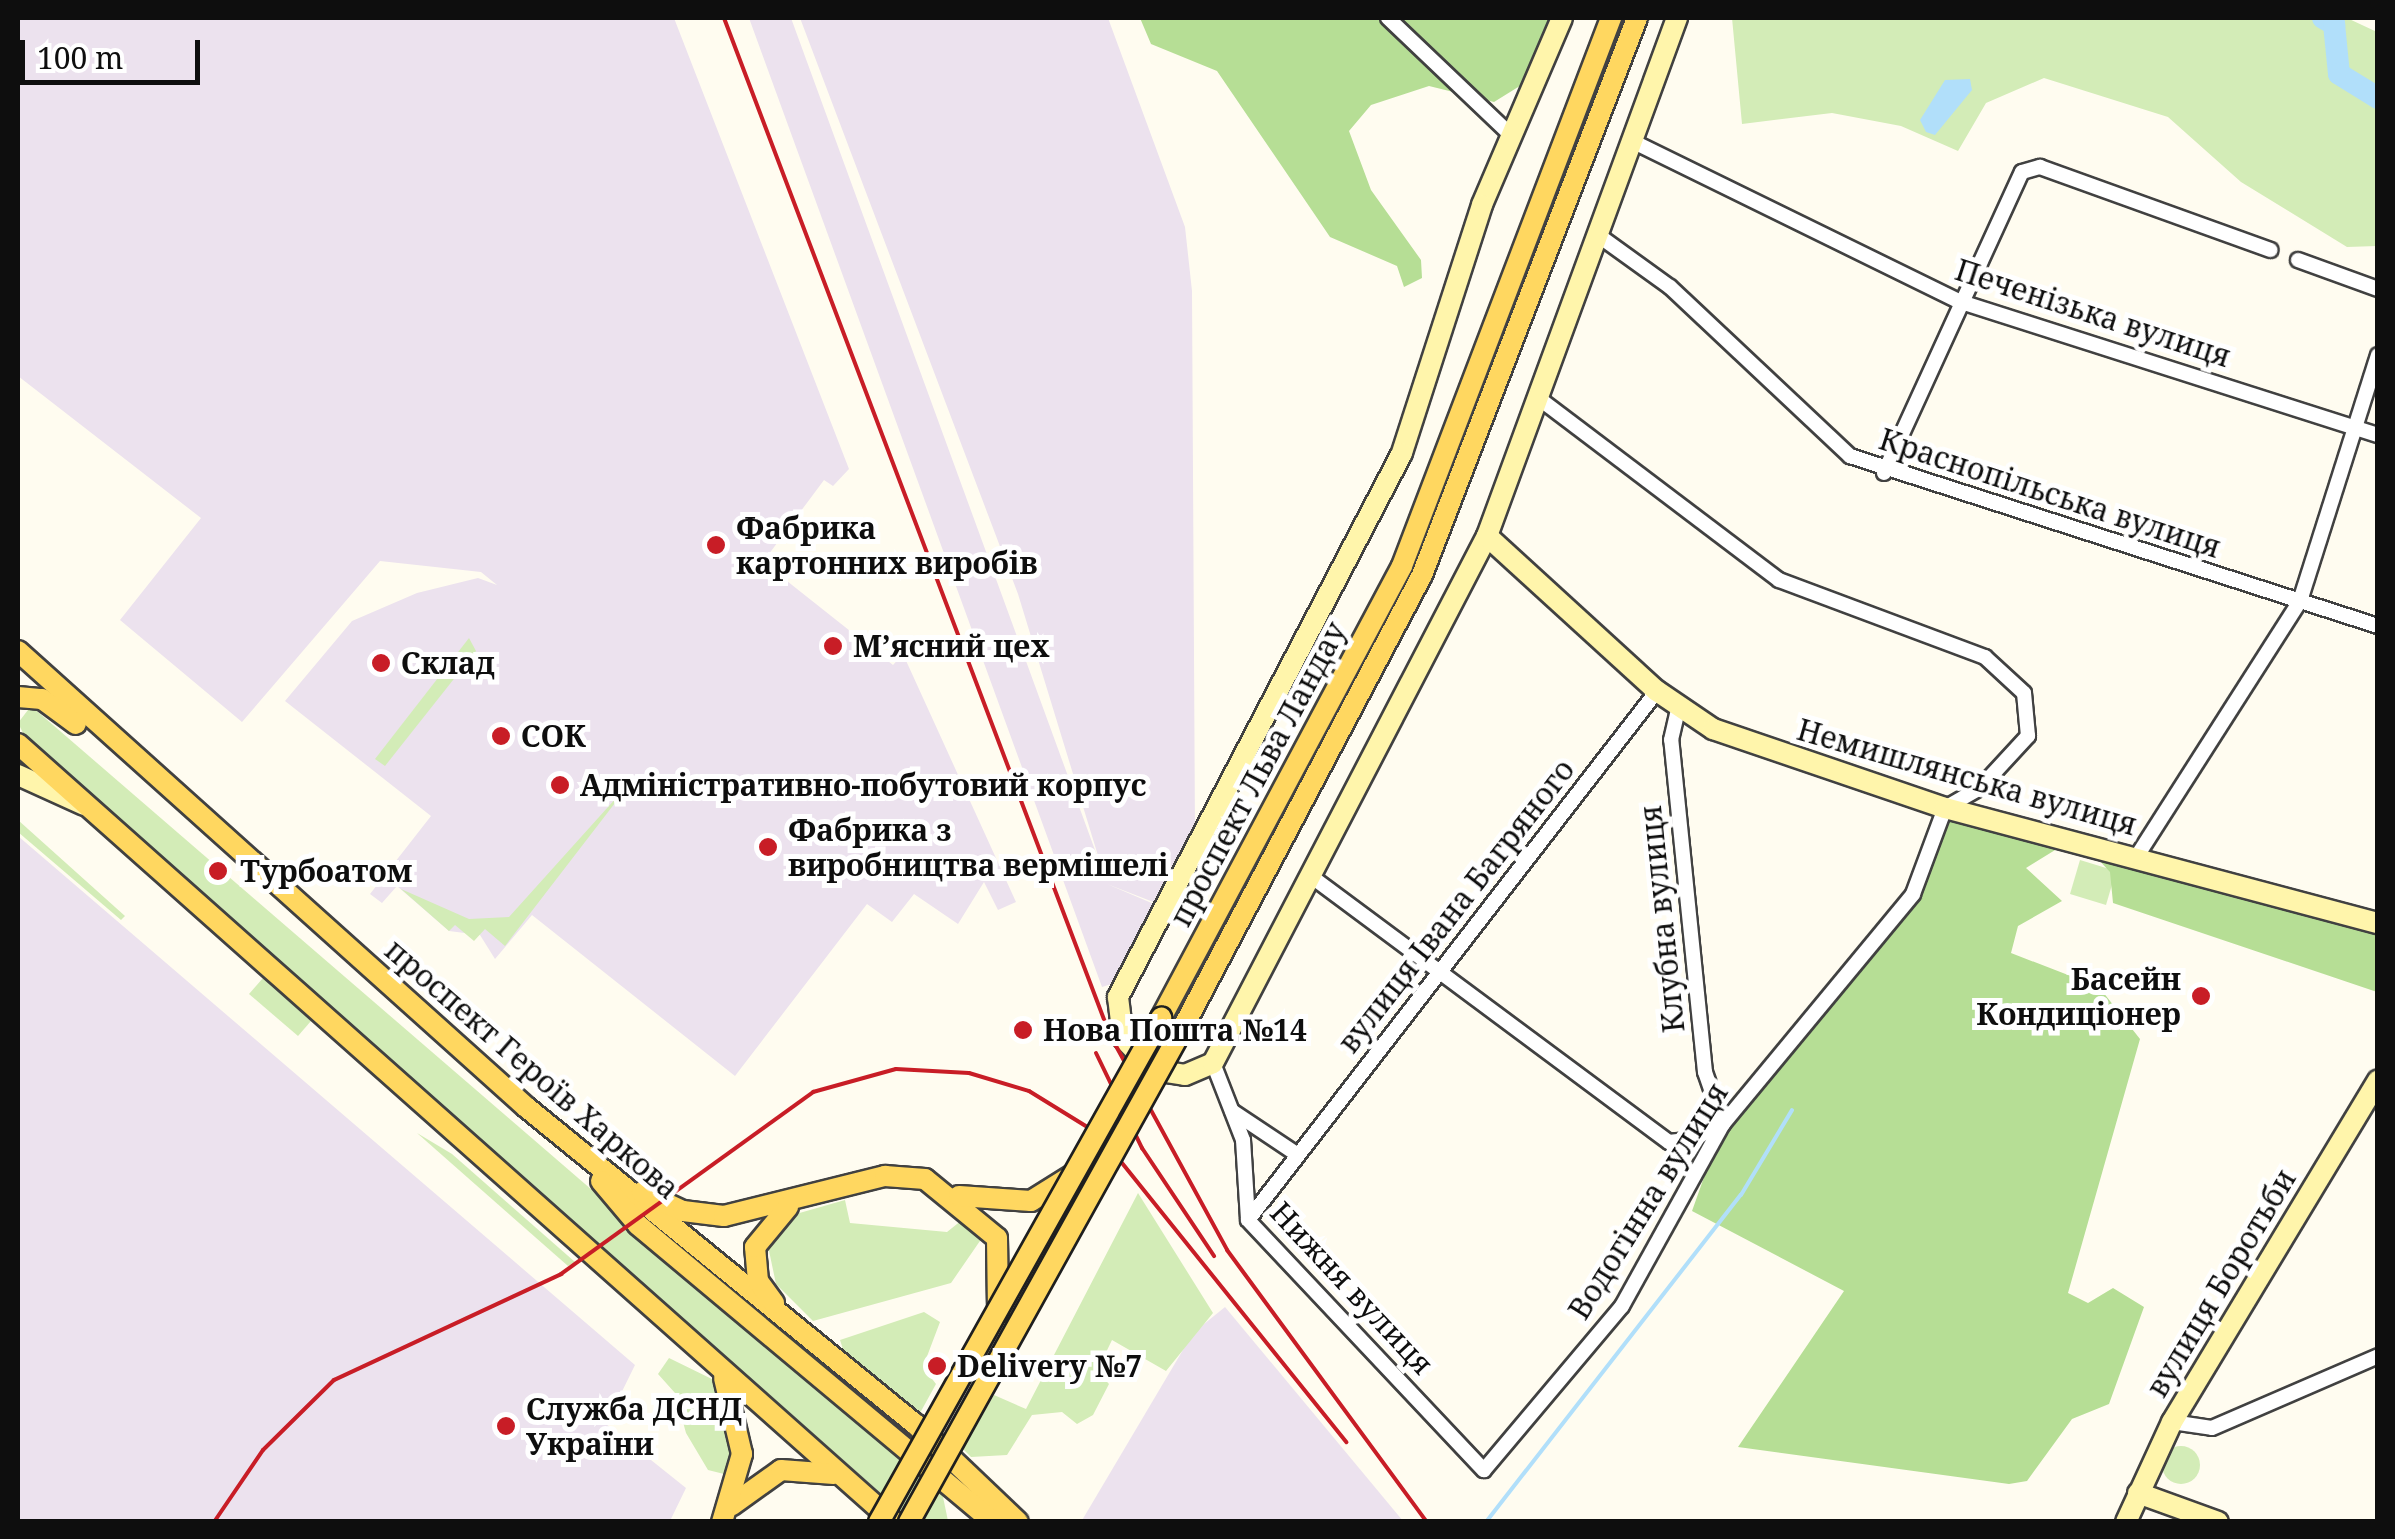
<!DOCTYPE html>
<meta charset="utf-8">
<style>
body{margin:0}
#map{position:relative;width:2395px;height:1539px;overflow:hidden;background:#fffcf0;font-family:"Noto Serif",serif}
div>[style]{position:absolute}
.industrial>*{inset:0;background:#ece2ee}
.green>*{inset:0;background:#d3ecb7}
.round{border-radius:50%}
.forest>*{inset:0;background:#b6de95}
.water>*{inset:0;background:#b1dffa}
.stream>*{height:4px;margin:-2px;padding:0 2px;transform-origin:2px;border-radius:2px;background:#b1dffa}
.river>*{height:22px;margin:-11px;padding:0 11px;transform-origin:11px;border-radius:11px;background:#b1dffa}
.roads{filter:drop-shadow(2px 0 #414141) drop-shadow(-2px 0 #414141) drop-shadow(0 2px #414141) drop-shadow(0 -2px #414141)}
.street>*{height:14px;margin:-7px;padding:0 7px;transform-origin:7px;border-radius:7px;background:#fff}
.secondary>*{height:20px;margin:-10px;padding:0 10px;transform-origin:10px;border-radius:10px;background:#fff5ab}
.primary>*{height:20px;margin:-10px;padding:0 10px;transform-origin:10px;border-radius:10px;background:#ffd760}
.rail>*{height:4px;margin:-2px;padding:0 2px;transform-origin:2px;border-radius:2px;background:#c81d26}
.bridges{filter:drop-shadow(2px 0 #1f1f1f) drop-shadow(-2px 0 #1f1f1f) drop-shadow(0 2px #1f1f1f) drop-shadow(0 -2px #1f1f1f)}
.primary-bridge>*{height:20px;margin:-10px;padding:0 10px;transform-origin:10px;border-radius:10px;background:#ffd760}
.dots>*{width:28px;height:28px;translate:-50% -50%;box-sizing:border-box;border:5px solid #fff;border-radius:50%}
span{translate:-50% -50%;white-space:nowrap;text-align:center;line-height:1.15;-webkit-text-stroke:10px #fff;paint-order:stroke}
.street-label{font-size:30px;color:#0e0e0e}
.poi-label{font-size:30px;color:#0e0e0e;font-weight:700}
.left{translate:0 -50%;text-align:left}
.right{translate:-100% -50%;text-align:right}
.frame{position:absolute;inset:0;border:20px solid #0e0e0e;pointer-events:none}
.scale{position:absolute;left:20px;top:40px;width:180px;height:45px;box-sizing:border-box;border:5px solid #0e0e0e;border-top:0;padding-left:12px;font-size:30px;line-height:35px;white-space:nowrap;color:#0e0e0e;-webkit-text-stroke:8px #fff;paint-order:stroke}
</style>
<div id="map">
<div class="industrial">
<div style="clip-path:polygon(18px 18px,674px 18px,849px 469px,833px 486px,824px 480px,763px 562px,893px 665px,903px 654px,1016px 902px,998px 910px,984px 882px,958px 924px,914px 894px,892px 922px,867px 904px,735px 1076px,532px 915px,495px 959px,480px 935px,449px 931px,397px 886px,382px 903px,370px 894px,431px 816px,285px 701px,352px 621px,417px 593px,478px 578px,497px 585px,481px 572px,380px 561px,242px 722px,120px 620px,201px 518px,18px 376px)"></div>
<div style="clip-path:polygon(749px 18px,791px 18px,1103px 872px,1018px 594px,800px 18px,1108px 18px,1185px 227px,1192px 291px,1195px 834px,1161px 905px,1107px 884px,1161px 907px,1121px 981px,1102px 987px)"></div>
<div style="clip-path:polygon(18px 836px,635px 1365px,606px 1424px,686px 1488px,670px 1521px,18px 1521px)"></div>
<div style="clip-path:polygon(1225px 1307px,1403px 1521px,1081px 1522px,1193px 1333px)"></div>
</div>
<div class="green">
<div style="clip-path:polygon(1732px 18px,2347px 18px,2377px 32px,2377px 246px,2347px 247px,2241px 182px,2168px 117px,2044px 78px,1986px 103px,1958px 151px,1901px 126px,1832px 113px,1742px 124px)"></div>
<div style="clip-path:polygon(469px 638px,476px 651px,385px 766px,375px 759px)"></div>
<div style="clip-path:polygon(31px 706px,942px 1492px,948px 1521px,912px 1521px,26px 739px,18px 723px)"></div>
<div style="clip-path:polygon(635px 777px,505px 946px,485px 929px,474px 941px,455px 925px,449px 931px,401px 889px,469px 919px,509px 917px)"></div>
<div style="clip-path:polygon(18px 820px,125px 916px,121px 920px,18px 832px)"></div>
<div style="clip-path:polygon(2080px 860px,2116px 871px,2106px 905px,2070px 894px)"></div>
<div style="clip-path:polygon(263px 978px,311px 1021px,298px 1036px,249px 994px)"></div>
<div style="clip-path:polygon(417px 1133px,452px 1154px,575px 1262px,568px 1266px)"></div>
<div style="clip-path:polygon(1138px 1193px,1213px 1313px,1166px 1371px,1112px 1340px,1097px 1371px,1109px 1384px,1093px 1415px,1077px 1424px,1062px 1412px,1032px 1415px,1007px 1455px,971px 1457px,963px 1449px,994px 1395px,1026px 1409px)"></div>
<div style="clip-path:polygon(845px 1200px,850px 1223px,947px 1232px,962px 1220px,982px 1238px,951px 1283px,813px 1321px,776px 1284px,768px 1246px,789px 1216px)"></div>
<div style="clip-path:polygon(924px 1312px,940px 1322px,923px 1367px,936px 1384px,920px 1413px,845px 1355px,840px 1340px)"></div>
<div style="clip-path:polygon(669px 1358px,718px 1382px,734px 1453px,728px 1475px,708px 1470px,686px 1433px,675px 1393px,658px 1374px)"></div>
<div class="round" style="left:2162px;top:1446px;width:38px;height:38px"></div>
</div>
<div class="forest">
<div style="clip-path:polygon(1140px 18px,1550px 18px,1523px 84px,1494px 102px,1429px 86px,1371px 105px,1349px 131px,1371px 190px,1421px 260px,1422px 278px,1404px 287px,1397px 266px,1330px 237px,1217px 71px,1151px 44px)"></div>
<div style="clip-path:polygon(1945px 808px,2060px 847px,2026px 868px,2062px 901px,2018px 926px,2011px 953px,2099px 987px,2140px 1039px,2068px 1293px,2088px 1303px,2113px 1288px,2144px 1307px,2109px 1404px,2072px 1419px,2027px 1481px,2009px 1484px,1738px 1447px,1844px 1291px,1692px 1211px,1723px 1124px,1913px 894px)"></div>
<div style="clip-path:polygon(2097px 858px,2377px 923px,2377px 992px,2113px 903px,2110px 872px)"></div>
</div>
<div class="water">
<div style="clip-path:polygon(1970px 79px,1972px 90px,1935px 135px,1926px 132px,1920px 120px,1945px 80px)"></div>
</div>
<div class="stream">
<div style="left:1486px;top:1522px;width:415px;rotate:-52.1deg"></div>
<div style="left:1741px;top:1195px;width:99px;rotate:-59deg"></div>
</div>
<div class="river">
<div style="left:2323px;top:18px;width:13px;rotate:29deg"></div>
<div style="left:2334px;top:24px;width:50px;rotate:84.3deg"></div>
<div style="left:2339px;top:74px;width:46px;rotate:31.6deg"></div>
</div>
<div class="roads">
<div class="street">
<div style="left:1388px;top:18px;width:170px;rotate:43.6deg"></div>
<div style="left:1638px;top:144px;width:356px;rotate:26.1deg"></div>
<div style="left:1958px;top:301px;width:441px;rotate:17.7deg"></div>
<div style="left:1602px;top:238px;width:84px;rotate:35.8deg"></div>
<div style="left:1670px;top:287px;width:247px;rotate:43.2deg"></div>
<div style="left:1850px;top:456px;width:555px;rotate:17.85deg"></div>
<div style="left:2298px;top:260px;width:85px;rotate:19.9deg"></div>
<div style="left:1884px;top:473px;width:331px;rotate:-65.4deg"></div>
<div style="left:2022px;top:172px;width:19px;rotate:-16deg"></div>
<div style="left:2040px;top:167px;width:245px;rotate:19.8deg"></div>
<div style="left:2137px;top:856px;width:303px;rotate:-57.4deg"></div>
<div style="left:2300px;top:601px;width:258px;rotate:-72.4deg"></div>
<div style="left:1312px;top:877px;width:445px;rotate:36.6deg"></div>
<div style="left:1669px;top:1142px;width:24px;rotate:-7deg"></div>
<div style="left:1693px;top:1139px;width:34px;rotate:-27deg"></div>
<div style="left:1723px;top:1124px;width:55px;rotate:-109.1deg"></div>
<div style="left:1705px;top:1072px;width:334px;rotate:-95.8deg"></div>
<div style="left:1671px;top:740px;width:35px;rotate:-77deg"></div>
<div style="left:1213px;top:1063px;width:83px;rotate:68.7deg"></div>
<div style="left:1243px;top:1140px;width:80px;rotate:86.4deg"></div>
<div style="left:1248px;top:1220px;width:344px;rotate:46.7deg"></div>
<div style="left:1484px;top:1470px;width:214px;rotate:-49.9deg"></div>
<div style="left:1622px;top:1306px;width:208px;rotate:-61deg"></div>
<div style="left:1723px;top:1124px;width:298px;rotate:-50.4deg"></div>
<div style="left:1913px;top:894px;width:92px;rotate:-69.6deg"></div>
<div style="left:1945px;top:808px;width:40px;rotate:-29.7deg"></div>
<div style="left:1980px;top:788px;width:71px;rotate:-47.3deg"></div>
<div style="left:2028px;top:736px;width:43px;rotate:-95.3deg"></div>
<div style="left:2024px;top:693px;width:53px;rotate:-137.3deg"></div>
<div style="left:1985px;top:657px;width:220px;rotate:-159.5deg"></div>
<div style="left:1779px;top:580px;width:298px;rotate:-142.9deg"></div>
<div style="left:1232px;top:1111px;width:79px;rotate:33.7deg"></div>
<div style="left:1248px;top:1220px;width:669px;rotate:-52.29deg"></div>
<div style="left:2172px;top:1422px;width:40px;rotate:8.5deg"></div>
<div style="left:2212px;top:1428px;width:181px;rotate:-23.4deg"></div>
</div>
<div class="secondary">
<div style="left:1562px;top:18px;width:203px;rotate:113.2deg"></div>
<div style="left:1482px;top:205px;width:261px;rotate:107.9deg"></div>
<div style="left:1402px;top:453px;width:614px;rotate:117.57deg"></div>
<div style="left:1118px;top:997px;width:41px;rotate:83deg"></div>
<div style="left:1123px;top:1038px;width:45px;rotate:45.9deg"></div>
<div style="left:1154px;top:1070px;width:31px;rotate:9deg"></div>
<div style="left:1185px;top:1075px;width:30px;rotate:-23deg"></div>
<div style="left:1213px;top:1063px;width:594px;rotate:-62.53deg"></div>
<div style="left:1487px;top:536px;width:552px;rotate:-69.86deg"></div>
<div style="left:1487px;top:536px;width:230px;rotate:42.4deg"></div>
<div style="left:1657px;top:691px;width:68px;rotate:34.2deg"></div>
<div style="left:1713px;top:729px;width:245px;rotate:18.8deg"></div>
<div style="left:1945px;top:808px;width:448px;rotate:14.9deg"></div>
<div style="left:18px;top:775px;width:72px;rotate:24.4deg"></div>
<div style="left:2138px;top:1493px;width:85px;rotate:19.9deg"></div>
<div style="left:2126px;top:1522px;width:110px;rotate:-65.3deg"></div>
<div style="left:2172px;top:1422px;width:399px;rotate:-58.9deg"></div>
</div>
<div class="primary">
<div style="left:18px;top:651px;width:683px;rotate:41.91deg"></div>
<div style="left:526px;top:1107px;width:502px;rotate:39.18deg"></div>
<div style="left:915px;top:1424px;width:142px;rotate:43.6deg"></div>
<div style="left:18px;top:697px;width:24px;rotate:5deg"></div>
<div style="left:42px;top:699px;width:42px;rotate:36.3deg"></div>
<div style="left:18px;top:744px;width:1172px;rotate:41.61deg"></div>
<div style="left:1161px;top:1018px;width:512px;rotate:-61.93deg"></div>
<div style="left:1402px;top:566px;width:587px;rotate:-69.12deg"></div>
<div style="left:1180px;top:1033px;width:518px;rotate:-62.15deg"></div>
<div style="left:1422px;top:575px;width:597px;rotate:-68.89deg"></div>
<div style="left:601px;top:1181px;width:57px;rotate:49.9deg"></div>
<div style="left:638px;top:1225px;width:463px;rotate:39.9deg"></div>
<div style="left:642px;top:1192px;width:45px;rotate:24.9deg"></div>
<div style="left:683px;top:1211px;width:41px;rotate:7deg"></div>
<div style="left:724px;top:1216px;width:166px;rotate:-14deg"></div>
<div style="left:885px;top:1176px;width:40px;rotate:4.3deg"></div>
<div style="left:925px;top:1179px;width:93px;rotate:39.3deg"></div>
<div style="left:997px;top:1238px;width:74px;rotate:89.2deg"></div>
<div style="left:959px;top:1196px;width:72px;rotate:4deg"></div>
<div style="left:1031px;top:1201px;width:51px;rotate:-32.1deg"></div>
<div style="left:774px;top:1303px;width:27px;rotate:-126deg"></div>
<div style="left:758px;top:1281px;width:34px;rotate:-95deg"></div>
<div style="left:755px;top:1247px;width:52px;rotate:-50.5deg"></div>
<div style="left:732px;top:1505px;width:60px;rotate:-35.5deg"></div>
<div style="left:781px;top:1470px;width:53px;rotate:4.3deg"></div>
<div style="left:722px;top:1522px;width:71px;rotate:-73.6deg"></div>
<div style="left:742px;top:1454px;width:78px;rotate:-103.3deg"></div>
</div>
</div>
<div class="rail">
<div style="left:724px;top:18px;width:1088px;rotate:69.22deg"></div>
<div style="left:1110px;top:1035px;width:245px;rotate:61.4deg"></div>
<div style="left:1227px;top:1250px;width:338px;rotate:53.7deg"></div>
<div style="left:1096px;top:1053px;width:106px;rotate:64.2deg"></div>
<div style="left:1142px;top:1148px;width:130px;rotate:56.3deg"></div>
<div style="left:1114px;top:1153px;width:371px;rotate:51.2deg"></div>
<div style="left:214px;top:1522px;width:87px;rotate:-55.8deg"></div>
<div style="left:263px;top:1450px;width:100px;rotate:-44.6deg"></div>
<div style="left:334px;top:1380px;width:251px;rotate:-25deg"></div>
<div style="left:561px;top:1274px;width:311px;rotate:-35.8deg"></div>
<div style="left:813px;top:1092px;width:86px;rotate:-15.5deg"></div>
<div style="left:896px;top:1069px;width:73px;rotate:3.1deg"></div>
<div style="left:969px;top:1073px;width:63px;rotate:16.7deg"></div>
<div style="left:1029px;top:1091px;width:80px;rotate:31.7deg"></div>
</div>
<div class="bridges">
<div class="primary-bridge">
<div style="left:879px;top:1522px;width:578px;rotate:-60.77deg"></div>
<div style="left:909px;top:1522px;width:559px;rotate:-61.01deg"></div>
</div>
</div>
<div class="dots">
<div style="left:716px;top:545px;background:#c81d26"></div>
<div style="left:833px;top:646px;background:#c81d26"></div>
<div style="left:381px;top:663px;background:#c81d26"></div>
<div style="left:501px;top:736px;background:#c81d26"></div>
<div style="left:560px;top:785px;background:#c81d26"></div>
<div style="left:768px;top:847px;background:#c81d26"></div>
<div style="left:218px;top:871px;background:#c81d26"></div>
<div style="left:2201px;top:996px;background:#c81d26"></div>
<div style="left:1023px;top:1030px;background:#c81d26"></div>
<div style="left:937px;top:1366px;background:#c81d26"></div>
<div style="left:506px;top:1426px;background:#c81d26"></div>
</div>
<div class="street-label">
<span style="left:2093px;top:313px;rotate:18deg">Печенізька вулиця</span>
<span style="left:2050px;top:493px;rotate:18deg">Краснопільська вулиця</span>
<span style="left:1258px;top:774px;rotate:-62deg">проспект Льва Ландау</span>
<span style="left:1967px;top:777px;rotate:16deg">Немишлянська вулиця</span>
<span style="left:1456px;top:906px;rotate:-52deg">вулиця Івана Багряного</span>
<span style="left:1662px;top:919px;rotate:-96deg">Клубна вулиця</span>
<span style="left:532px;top:1069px;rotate:41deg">проспект Героїв Харкова</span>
<span style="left:1648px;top:1201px;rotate:-58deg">Водогінна вулиця</span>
<span style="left:2221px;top:1283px;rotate:-59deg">вулиця Боротьби</span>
<span style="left:1352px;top:1288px;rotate:47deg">Нижня вулиця</span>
</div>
<div class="poi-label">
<span class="left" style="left:736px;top:545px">Фабрика<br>картонних виробів</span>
<span class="left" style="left:853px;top:646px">М’ясний цех</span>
<span class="left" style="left:401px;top:663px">Склад</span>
<span class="left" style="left:521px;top:736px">СОК</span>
<span class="left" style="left:580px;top:785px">Адміністративно-побутовий корпус</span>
<span class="left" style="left:788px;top:847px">Фабрика з<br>виробництва вермішелі</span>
<span class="left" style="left:240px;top:871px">Турбоатом</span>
<span class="right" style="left:2181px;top:996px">Басейн<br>Кондиціонер</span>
<span class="left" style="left:1043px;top:1030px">Нова Пошта №14</span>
<span class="left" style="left:957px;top:1366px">Delivery №7</span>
<span class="left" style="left:526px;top:1426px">Служба ДСНД<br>України</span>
</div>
<div class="frame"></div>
<div class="scale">100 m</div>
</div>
